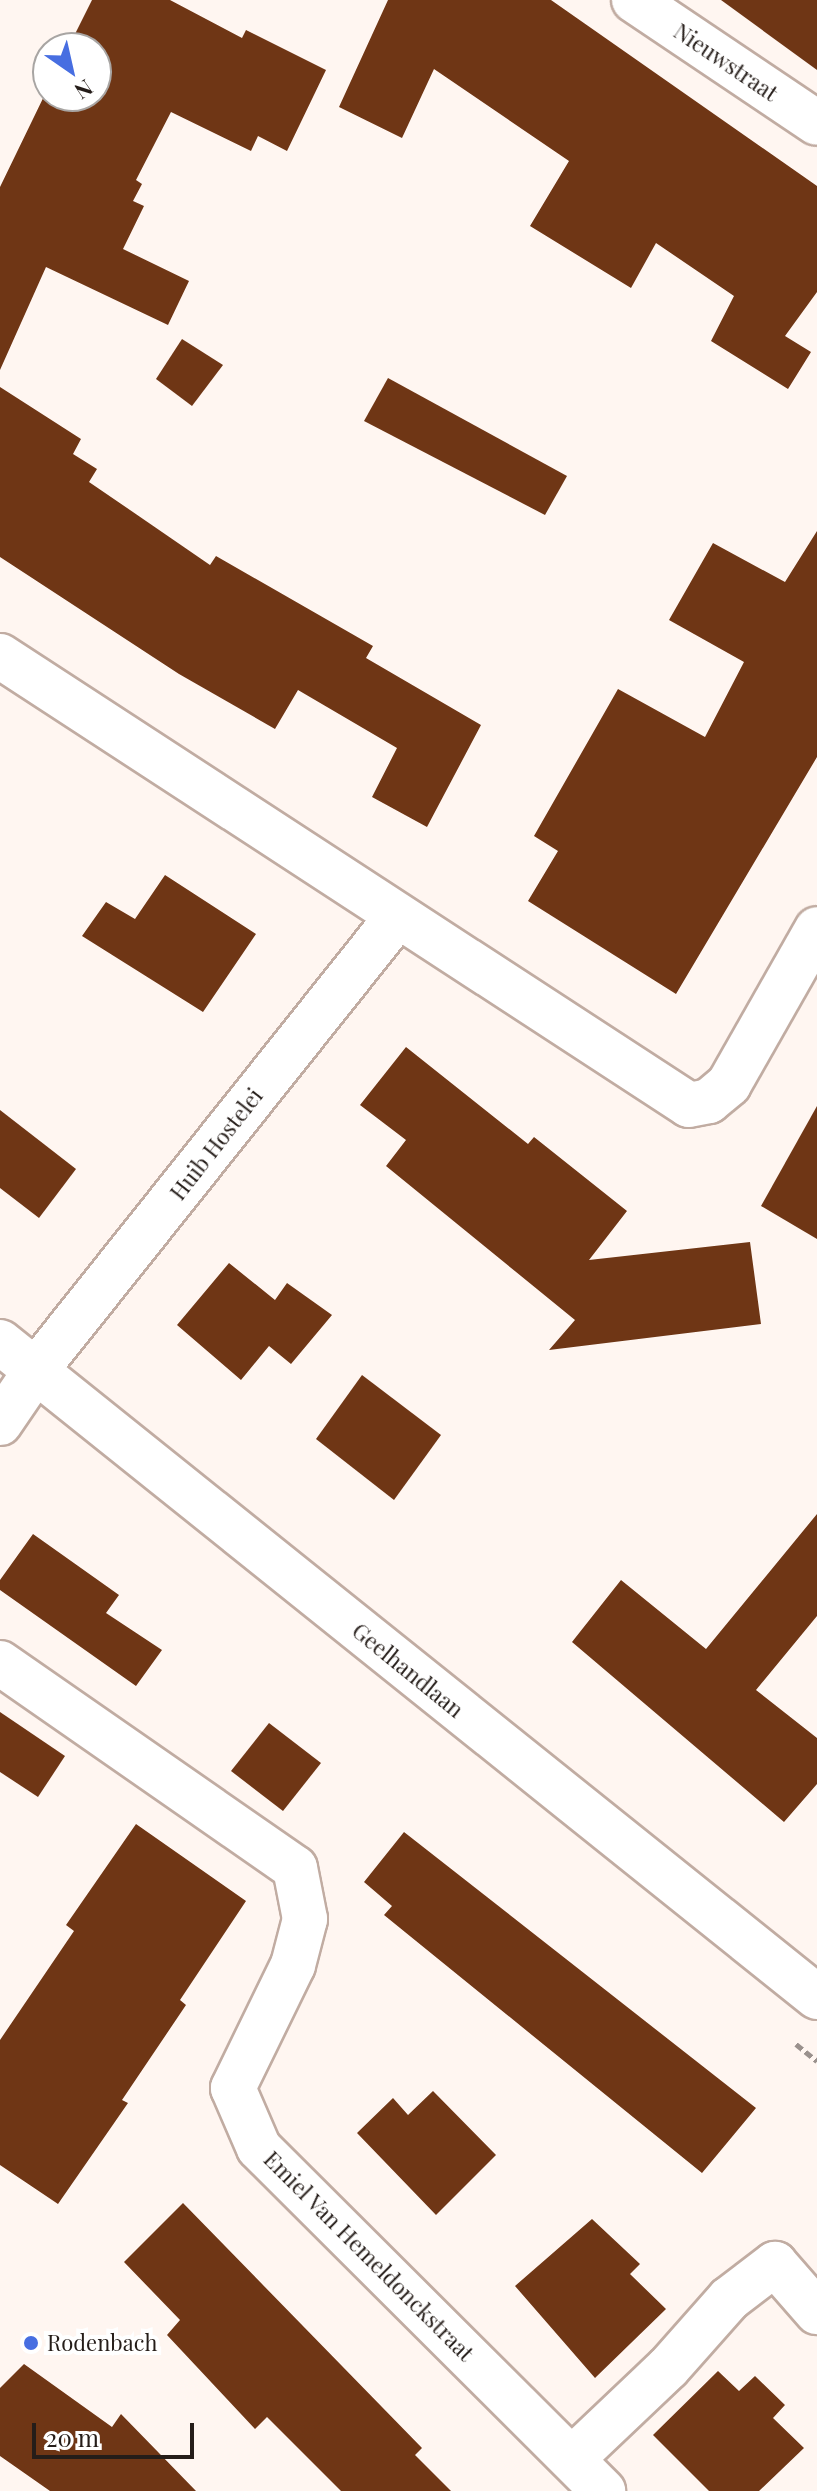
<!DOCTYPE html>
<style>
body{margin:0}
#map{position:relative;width:817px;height:2491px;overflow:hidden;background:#fff6f1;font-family:"Playfair Display",serif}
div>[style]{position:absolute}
.building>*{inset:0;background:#6f3615}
.path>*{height:5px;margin-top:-2.5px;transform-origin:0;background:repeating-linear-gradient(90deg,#9a918d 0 8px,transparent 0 12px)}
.roads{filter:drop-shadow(2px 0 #c1aca2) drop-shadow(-2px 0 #c1aca2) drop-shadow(0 2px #c1aca2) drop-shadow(0 -2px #c1aca2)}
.minor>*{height:44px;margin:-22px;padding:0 22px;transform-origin:22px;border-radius:22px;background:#fff}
.dots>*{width:22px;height:22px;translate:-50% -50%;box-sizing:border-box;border:4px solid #fff;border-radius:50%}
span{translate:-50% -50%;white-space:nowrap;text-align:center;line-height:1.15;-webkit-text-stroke:8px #fff;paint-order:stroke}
.street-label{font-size:22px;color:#251d19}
.poi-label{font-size:22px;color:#251d19}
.left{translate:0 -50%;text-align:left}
.north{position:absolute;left:32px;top:32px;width:80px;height:80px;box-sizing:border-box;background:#fff;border:2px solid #a8a5a3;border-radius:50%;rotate:146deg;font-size:22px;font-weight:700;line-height:32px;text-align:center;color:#251d19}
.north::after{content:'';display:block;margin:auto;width:28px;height:36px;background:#476ee1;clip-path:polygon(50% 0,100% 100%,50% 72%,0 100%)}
.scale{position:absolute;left:32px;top:2423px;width:162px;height:36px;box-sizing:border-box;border:4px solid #251d19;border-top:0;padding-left:10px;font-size:24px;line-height:28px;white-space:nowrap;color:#251d19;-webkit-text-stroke:6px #fff;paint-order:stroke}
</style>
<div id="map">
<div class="building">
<div style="clip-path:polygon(92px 0,170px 0,242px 38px,246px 30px,326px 70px,287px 151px,258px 136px,251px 151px,171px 112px,136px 180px,142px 184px,133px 201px,144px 206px,123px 249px,189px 281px,168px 325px,46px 267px,0 370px,0 187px,48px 88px,48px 96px,96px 96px,96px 48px,68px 48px)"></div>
<div style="clip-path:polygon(388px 0,551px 0,817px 186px,817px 292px,785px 336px,811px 352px,788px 389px,711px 341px,734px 296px,656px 243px,631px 288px,530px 226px,569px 161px,434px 69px,402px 138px,339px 107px)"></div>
<div style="clip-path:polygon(721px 0,817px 0,817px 70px)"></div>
<div style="clip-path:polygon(182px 339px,223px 365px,192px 406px,156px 379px)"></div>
<div style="clip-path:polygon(388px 378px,567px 476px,545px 515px,364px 421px)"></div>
<div style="clip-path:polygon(0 387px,81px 439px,73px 454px,97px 469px,89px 482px,130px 510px,210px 565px,216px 556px,373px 646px,366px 658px,481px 725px,427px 827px,372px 797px,397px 748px,298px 690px,275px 729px,179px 674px,0 557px)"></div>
<div style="clip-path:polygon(817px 531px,817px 757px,676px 994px,528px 901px,558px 851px,534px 836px,618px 689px,705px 737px,744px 662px,669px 620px,713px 543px,785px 582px)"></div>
<div style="clip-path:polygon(165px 875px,256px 934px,203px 1012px,82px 936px,106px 902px,135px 919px)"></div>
<div style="clip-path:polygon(406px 1047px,528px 1144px,534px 1137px,627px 1211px,589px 1260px,750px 1242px,761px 1324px,549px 1350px,575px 1320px,386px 1166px,406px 1140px,360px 1105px)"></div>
<div style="clip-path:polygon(817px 1106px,817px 1239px,761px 1206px)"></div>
<div style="clip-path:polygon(0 1110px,76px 1169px,39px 1218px,0 1188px)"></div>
<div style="clip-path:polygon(229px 1263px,275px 1300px,287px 1283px,332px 1315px,291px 1364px,269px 1346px,241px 1380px,177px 1325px)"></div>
<div style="clip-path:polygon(362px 1375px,441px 1435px,394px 1500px,316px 1439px)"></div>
<div style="clip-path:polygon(817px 1514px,817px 1616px,756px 1690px,817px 1738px,817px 1784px,784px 1822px,572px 1642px,621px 1580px,706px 1649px)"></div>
<div style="clip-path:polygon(33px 1534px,119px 1595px,106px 1613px,162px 1650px,136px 1686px,0 1590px,0 1580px)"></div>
<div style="clip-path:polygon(0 1712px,65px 1756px,38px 1797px,0 1772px)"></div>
<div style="clip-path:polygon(269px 1723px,321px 1763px,283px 1811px,231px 1771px)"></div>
<div style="clip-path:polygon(136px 1824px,246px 1901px,180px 2000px,186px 2005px,122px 2100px,128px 2103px,58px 2204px,0 2165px,0 2040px,74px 1931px,66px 1925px)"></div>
<div style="clip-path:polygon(404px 1832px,756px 2108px,702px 2173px,384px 1915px,392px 1906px,364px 1882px)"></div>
<div style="clip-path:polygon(433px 2091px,496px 2155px,436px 2215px,357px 2133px,393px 2098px,408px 2115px)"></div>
<div style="clip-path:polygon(183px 2203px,422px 2448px,415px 2455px,451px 2491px,341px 2491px,267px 2417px,255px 2429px,167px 2335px,180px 2320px,124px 2262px)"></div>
<div style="clip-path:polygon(592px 2219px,640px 2264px,630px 2274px,666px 2309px,595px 2378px,515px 2286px)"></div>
<div style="clip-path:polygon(24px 2364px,112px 2427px,121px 2414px,196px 2491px,50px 2491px,0 2456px,0 2388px)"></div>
<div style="clip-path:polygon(718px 2371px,739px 2391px,755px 2376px,785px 2405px,773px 2418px,804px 2448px,759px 2491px,709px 2491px,653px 2435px)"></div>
</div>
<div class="path">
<div style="left:796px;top:2044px;width:27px;rotate:39deg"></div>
</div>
<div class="roads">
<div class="minor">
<div style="left:634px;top:0;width:220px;rotate:33.9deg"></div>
<div style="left:0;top:656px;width:822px;rotate:33.09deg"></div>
<div style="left:689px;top:1105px;width:20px;rotate:-11deg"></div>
<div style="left:709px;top:1101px;width:26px;rotate:-40deg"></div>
<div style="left:729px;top:1084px;width:178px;rotate:-60.4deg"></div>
<div style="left:0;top:1342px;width:1047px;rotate:38.72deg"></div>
<div style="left:0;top:1423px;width:64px;rotate:-55.8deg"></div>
<div style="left:36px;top:1370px;width:579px;rotate:-51.45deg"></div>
<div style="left:0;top:1663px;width:359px;rotate:34.8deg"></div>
<div style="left:295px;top:1868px;width:52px;rotate:78.9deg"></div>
<div style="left:305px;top:1919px;width:48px;rotate:104.6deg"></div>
<div style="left:293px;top:1965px;width:137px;rotate:116deg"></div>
<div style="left:233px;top:2088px;width:65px;rotate:66.6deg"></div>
<div style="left:259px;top:2148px;width:486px;rotate:44.9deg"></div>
<div style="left:573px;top:2458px;width:131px;rotate:-43.5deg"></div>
<div style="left:668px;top:2368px;width:92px;rotate:-48.5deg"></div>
<div style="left:729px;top:2299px;width:58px;rotate:-37.3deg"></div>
<div style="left:775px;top:2264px;width:64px;rotate:48.8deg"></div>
</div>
</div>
<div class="dots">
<div style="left:31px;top:2343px;background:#476ee1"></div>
</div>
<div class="street-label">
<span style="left:726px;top:62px;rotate:34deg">Nieuwstraat</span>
<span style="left:216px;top:1144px;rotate:-52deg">Huib Hostelei</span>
<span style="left:408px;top:1670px;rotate:39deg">Geelhandlaan</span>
<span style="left:369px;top:2256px;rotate:45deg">Emiel Van Hemeldonckstraat</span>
</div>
<div class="poi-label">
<span class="left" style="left:47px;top:2343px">Rodenbach</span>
</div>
<div class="north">N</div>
<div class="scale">20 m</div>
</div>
